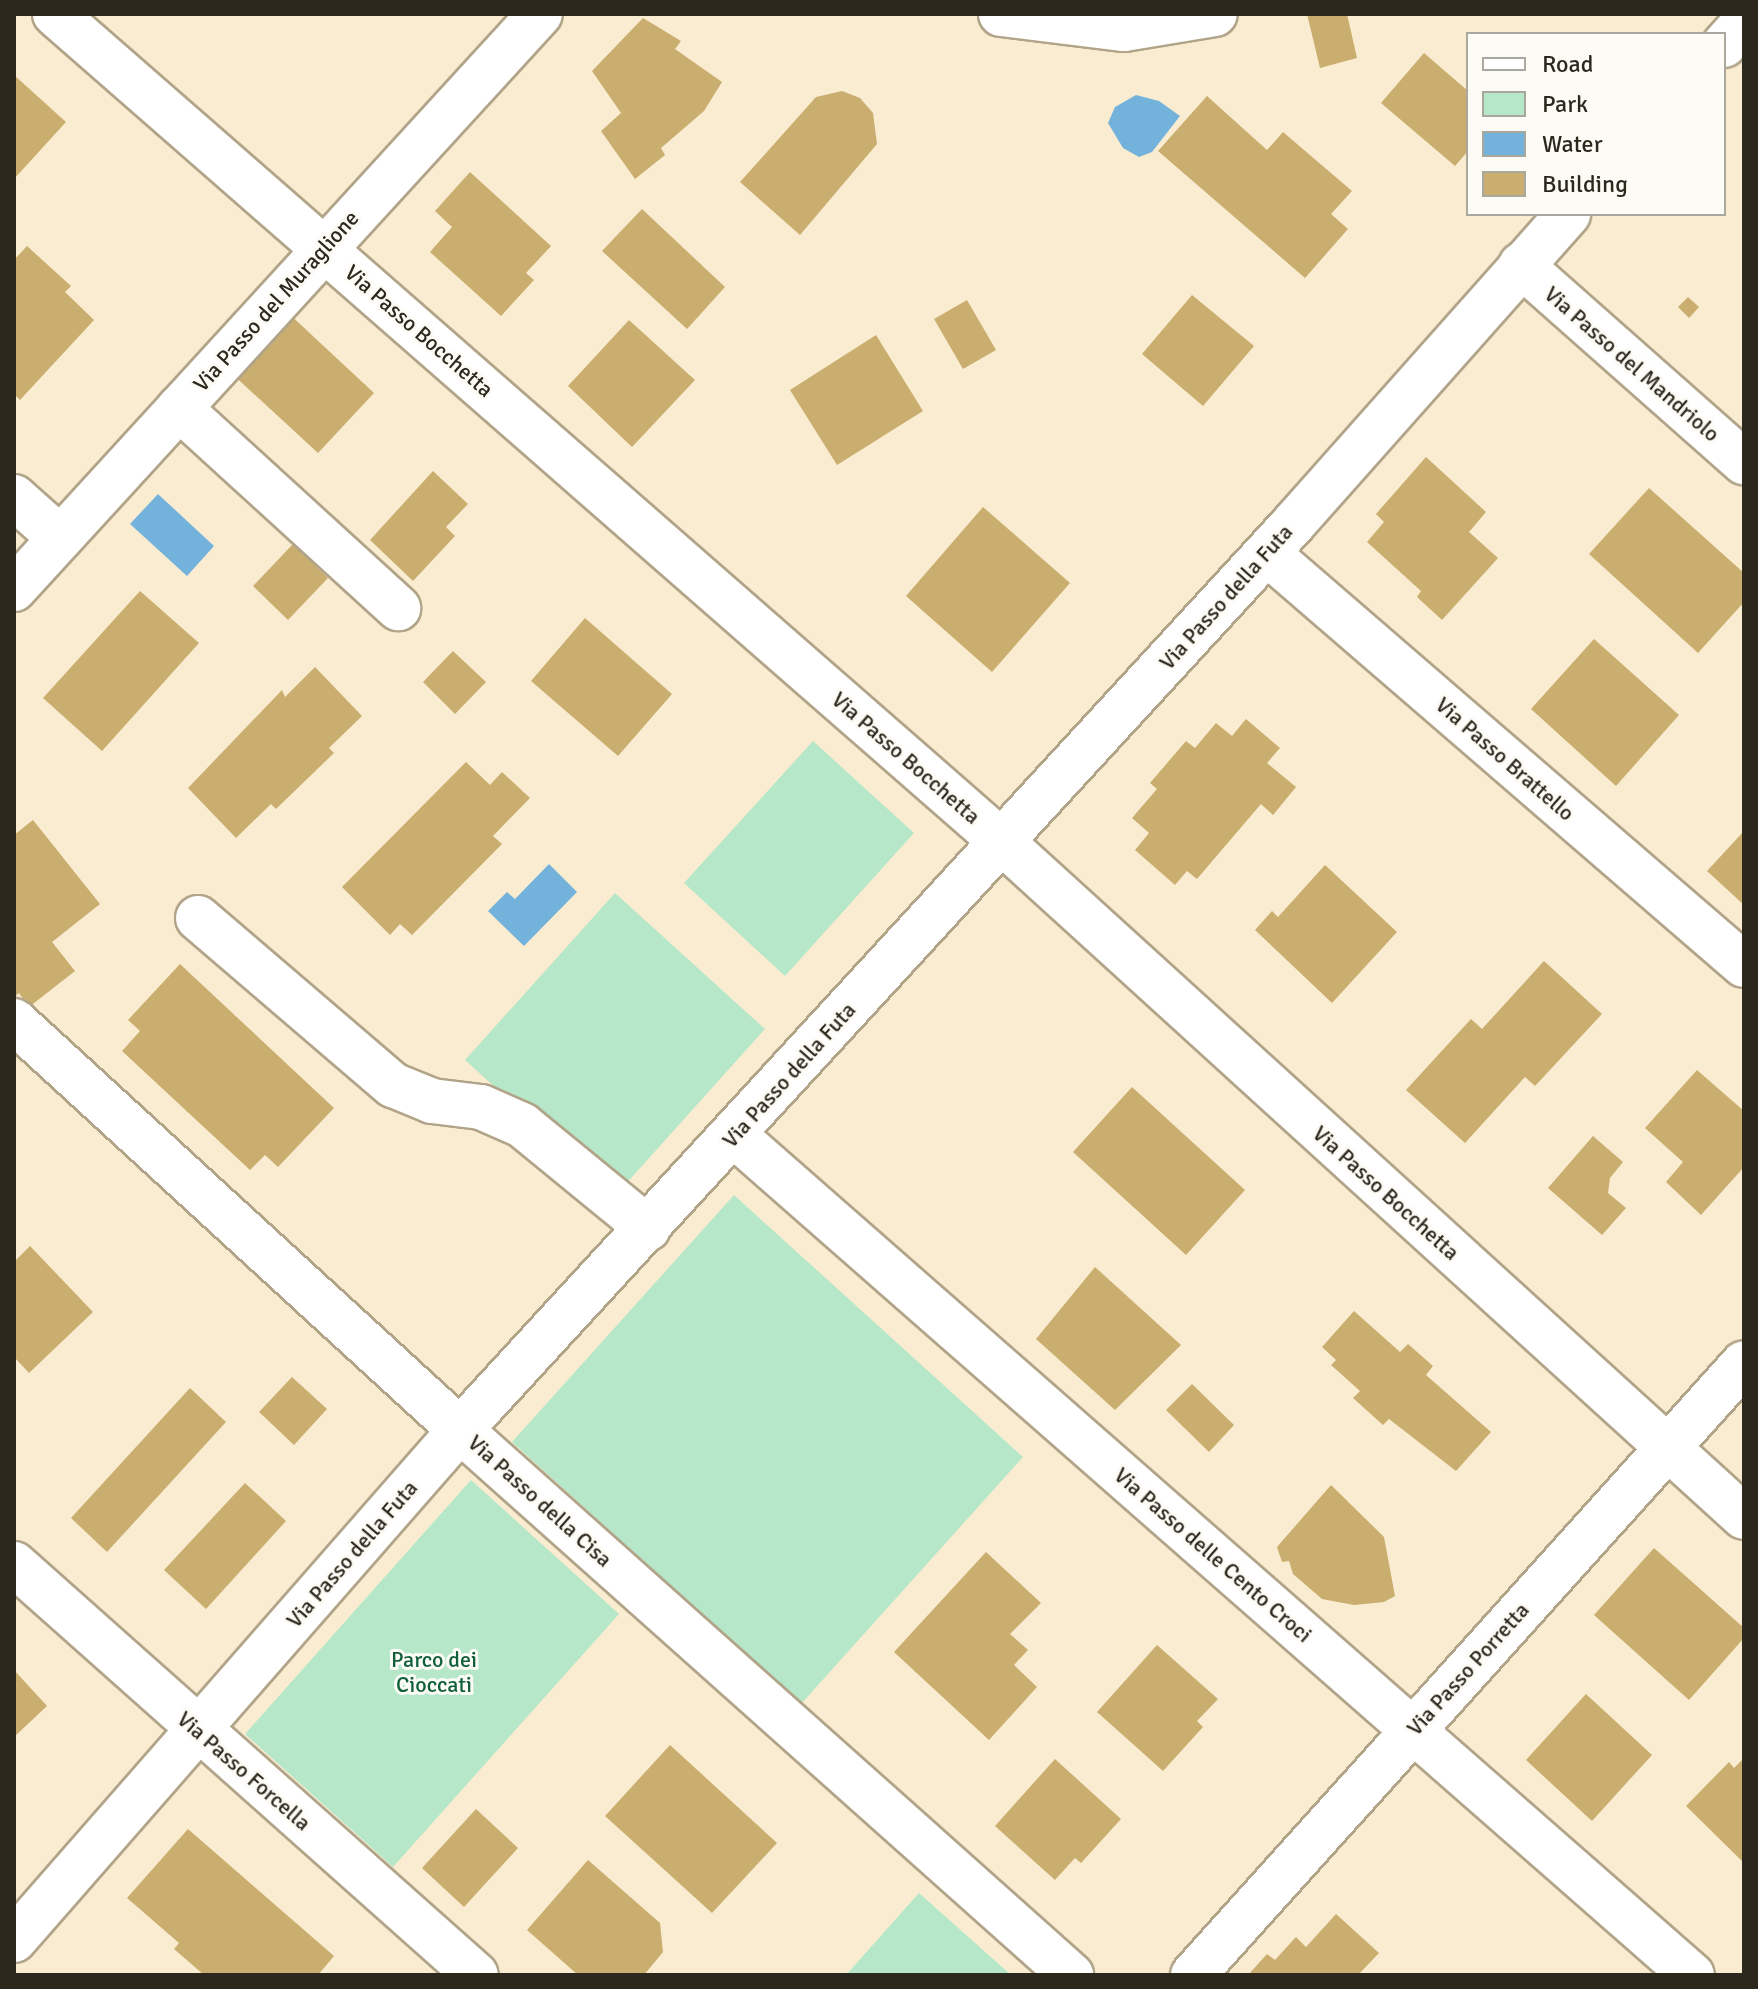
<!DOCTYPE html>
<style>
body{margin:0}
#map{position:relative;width:1758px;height:1989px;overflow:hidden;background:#faecd0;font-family:Signika,sans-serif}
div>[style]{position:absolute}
.green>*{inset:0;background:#b6e7c9}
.water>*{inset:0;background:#73b2db}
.building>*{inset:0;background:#caae6f}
.roads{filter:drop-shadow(2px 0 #b1a489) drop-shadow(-2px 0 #b1a489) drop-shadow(0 2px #b1a489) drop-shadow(0 -2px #b1a489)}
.street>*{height:44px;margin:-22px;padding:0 22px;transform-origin:22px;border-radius:22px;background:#fff}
span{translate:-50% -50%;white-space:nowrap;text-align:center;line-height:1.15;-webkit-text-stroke:6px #fdfbf5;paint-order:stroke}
.street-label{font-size:22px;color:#2d281e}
.park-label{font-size:22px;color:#105f3b}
.frame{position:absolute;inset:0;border:16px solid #2d281e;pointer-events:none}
.legend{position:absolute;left:1466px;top:32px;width:260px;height:184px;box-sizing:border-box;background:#fdfbf5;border:2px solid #aaa79f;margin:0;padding:10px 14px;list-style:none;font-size:24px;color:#2d281e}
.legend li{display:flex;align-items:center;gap:16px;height:40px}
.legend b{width:40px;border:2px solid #aaa79f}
</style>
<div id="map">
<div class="green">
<div style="clip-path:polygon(813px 741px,914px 833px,785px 976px,684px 883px)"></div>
<div style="clip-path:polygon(615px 893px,765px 1029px,615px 1196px,465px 1060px)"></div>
<div style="clip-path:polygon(734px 1195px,1023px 1457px,801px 1704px,512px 1442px)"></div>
<div style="clip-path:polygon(471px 1480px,619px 1614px,393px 1867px,245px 1734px)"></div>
<div style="clip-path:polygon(919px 1893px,1011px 1975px,846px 1975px)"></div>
</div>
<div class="water">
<div style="clip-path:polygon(1136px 95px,1159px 101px,1180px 116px,1152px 152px,1139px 157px,1123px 148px,1108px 123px,1115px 107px)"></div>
<div style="clip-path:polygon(158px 494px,214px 546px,187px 576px,130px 524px)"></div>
<div style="clip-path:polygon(549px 864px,577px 892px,524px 946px,488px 911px,507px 892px,515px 899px)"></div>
</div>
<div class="building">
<div style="clip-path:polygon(1307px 14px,1347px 14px,1357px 58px,1320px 68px)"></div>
<div style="clip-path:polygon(643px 18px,681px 41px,675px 49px,722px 82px,704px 111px,661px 148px,665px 155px,635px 179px,601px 131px,621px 113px,592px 71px)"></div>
<div style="clip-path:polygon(1424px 53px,1468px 91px,1468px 151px,1455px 166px,1381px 103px)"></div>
<div style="clip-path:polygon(14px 75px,66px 122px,14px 179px)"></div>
<div style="clip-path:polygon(842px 91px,860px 98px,873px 113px,877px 144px,800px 235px,740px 182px,816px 97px)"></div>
<div style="clip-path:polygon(1207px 96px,1267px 150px,1283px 132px,1352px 191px,1331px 214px,1348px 229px,1305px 278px,1158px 151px)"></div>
<div style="clip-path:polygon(470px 172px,551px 246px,526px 273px,534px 280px,501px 316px,430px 252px,452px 227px,435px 211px)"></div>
<div style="clip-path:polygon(642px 209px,725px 287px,687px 329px,602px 251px)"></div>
<div style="clip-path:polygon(27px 246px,71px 286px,65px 292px,94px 320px,20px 400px,14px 394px,14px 260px)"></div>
<div style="clip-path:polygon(1192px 295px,1254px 346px,1203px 406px,1142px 354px)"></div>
<div style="clip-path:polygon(1688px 297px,1699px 307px,1689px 318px,1678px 307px)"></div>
<div style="clip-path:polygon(967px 300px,996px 350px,963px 369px,934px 319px)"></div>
<div style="clip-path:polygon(285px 310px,374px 393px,318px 453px,229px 371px)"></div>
<div style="clip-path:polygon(629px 320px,695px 380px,632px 447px,568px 386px)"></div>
<div style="clip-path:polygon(876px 335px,923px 411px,837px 465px,790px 390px)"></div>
<div style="clip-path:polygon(1426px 457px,1486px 512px,1469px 532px,1498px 558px,1442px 620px,1417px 597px,1421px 591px,1367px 542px,1384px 522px,1376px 514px)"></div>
<div style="clip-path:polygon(433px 471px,468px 504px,446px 527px,455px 536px,413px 581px,370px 540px)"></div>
<div style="clip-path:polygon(1649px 488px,1744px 573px,1744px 602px,1698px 653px,1589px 554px)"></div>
<div style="clip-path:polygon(983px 507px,1070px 583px,992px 672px,906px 596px)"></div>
<div style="clip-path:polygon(293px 544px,328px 578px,288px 620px,253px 586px)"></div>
<div style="clip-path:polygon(140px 591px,199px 643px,102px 751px,43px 698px)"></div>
<div style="clip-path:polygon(585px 618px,672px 694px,618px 756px,531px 681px)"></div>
<div style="clip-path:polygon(1594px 639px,1679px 715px,1616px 786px,1531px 709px)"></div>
<div style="clip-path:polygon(453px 651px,486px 682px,455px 714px,423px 682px)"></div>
<div style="clip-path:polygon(315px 667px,362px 716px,329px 748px,334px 753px,276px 809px,271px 804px,236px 838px,188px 788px,282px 690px,285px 697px)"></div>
<div style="clip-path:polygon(1246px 719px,1280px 748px,1267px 763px,1296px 787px,1273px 815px,1261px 804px,1197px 879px,1187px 871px,1175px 885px,1135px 850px,1149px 833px,1132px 818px,1157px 789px,1150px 783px,1186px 741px,1195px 748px,1216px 723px,1232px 736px)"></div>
<div style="clip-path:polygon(466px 762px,490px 785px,502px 772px,530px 798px,493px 836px,502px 844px,412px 935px,400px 924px,390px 935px,342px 887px)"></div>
<div style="clip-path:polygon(33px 820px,100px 904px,52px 942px,75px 971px,29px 1007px,19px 993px,14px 997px,14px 835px)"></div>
<div style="clip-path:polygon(1744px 831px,1744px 905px,1707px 871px)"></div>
<div style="clip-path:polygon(1325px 865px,1397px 932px,1332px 1003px,1255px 930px,1272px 911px,1278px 917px)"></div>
<div style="clip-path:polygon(1544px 961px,1602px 1014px,1535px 1086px,1525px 1077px,1465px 1143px,1406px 1090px,1471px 1019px,1482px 1029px)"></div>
<div style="clip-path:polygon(180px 964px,334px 1108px,278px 1167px,265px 1155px,250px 1170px,122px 1051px,140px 1031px,128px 1020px)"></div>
<div style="clip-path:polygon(1697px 1070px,1744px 1111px,1744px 1167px,1701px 1215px,1666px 1182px,1683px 1162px,1645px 1128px)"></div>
<div style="clip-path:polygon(1132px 1087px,1245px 1190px,1186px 1255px,1073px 1152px)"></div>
<div style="clip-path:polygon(1593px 1136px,1623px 1162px,1610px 1178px,1608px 1193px,1626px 1208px,1602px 1235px,1548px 1188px)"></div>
<div style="clip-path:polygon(30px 1246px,93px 1312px,29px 1373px,14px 1357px,14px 1262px)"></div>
<div style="clip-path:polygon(1095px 1267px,1181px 1345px,1115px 1410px,1036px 1339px)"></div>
<div style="clip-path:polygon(1354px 1311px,1400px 1352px,1408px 1344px,1433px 1366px,1426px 1375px,1491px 1432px,1456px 1471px,1389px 1419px,1383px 1425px,1353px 1398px,1360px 1391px,1331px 1365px,1336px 1360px,1322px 1347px)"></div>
<div style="clip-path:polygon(292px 1377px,327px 1409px,294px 1445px,259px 1412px)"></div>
<div style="clip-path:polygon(1192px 1384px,1234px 1425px,1209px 1452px,1166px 1410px)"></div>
<div style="clip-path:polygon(190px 1388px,226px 1422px,107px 1552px,71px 1518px)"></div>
<div style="clip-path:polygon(245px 1483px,286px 1521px,206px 1609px,164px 1570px)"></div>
<div style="clip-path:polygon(1331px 1485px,1384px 1537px,1395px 1596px,1384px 1602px,1354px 1605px,1322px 1599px,1293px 1574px,1289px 1561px,1282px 1562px,1277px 1547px)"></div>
<div style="clip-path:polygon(1654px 1548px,1744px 1628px,1744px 1638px,1689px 1700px,1594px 1615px)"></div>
<div style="clip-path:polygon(986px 1552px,1041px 1603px,1010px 1634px,1028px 1650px,1014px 1665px,1037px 1687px,989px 1740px,894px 1652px)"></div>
<div style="clip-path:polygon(1157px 1645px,1218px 1699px,1197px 1721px,1203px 1727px,1163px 1771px,1097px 1712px)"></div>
<div style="clip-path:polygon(14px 1670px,47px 1706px,14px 1737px)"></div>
<div style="clip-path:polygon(1586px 1694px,1652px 1755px,1592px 1821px,1526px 1760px)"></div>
<div style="clip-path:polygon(670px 1745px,777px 1843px,712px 1913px,605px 1816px)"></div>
<div style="clip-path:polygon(1744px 1758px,1744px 1863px,1686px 1806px,1729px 1762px,1734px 1768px)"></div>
<div style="clip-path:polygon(1055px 1759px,1121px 1819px,1081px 1863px,1075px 1858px,1055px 1880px,995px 1826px)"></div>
<div style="clip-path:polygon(476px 1809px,518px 1848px,464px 1907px,422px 1868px)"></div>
<div style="clip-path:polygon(188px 1829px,334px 1956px,318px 1975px,204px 1975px,174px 1949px,179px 1943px,127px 1898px)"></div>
<div style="clip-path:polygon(588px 1860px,660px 1923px,663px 1952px,644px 1975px,578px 1975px,527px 1930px)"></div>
<div style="clip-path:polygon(1336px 1914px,1379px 1953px,1358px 1975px,1248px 1975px,1267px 1954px,1275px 1960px,1296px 1937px,1306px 1947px)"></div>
</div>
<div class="roads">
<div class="street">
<div style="left:55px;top:14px;width:1258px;rotate:41.16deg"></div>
<div style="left:1002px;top:842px;width:1003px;rotate:42.29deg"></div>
<div style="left:1001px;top:14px;width:124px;rotate:7deg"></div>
<div style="left:1124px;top:29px;width:92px;rotate:-9.4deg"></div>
<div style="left:1724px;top:45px;width:30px;rotate:-48deg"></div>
<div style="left:1521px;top:265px;width:298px;rotate:41.5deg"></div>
<div style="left:179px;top:408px;width:297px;rotate:42.4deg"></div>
<div style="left:14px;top:497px;width:62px;rotate:41.7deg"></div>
<div style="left:1267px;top:553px;width:630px;rotate:40.82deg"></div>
<div style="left:14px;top:589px;width:779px;rotate:-47.55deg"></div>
<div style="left:198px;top:918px;width:257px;rotate:40.6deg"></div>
<div style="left:393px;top:1085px;width:42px;rotate:22.3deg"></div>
<div style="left:432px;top:1101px;width:49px;rotate:7deg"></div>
<div style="left:481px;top:1107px;width:45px;rotate:23.7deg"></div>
<div style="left:522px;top:1125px;width:163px;rotate:39.3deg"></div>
<div style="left:14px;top:1021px;width:605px;rotate:42.52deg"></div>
<div style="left:460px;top:1430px;width:819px;rotate:41.73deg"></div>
<div style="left:734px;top:1135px;width:1274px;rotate:41.25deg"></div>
<div style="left:14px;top:1564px;width:618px;rotate:41.66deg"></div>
<div style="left:14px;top:1940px;width:678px;rotate:-48.83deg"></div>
<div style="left:460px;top:1430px;width:1232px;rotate:-47.4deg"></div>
<div style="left:1294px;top:523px;width:413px;rotate:-48.4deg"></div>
<div style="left:1193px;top:1975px;width:823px;rotate:-48deg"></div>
</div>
</div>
<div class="street-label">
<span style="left:276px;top:301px;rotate:-48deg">Via Passo del Muraglione</span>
<span style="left:419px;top:331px;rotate:41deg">Via Passo Bocchetta</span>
<span style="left:1632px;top:364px;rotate:41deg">Via Passo del Mandriolo</span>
<span style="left:1226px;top:597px;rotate:-48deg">Via Passo della Futa</span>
<span style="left:906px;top:758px;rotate:41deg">Via Passo Bocchetta</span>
<span style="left:1505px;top:759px;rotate:41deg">Via Passo Brattello</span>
<span style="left:789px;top:1075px;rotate:-48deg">Via Passo della Futa</span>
<span style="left:1386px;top:1193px;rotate:42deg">Via Passo Bocchetta</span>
<span style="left:540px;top:1501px;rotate:42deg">Via Passo della Cisa</span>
<span style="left:352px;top:1554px;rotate:-49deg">Via Passo della Futa</span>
<span style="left:1213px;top:1555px;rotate:41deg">Via Passo delle Cento Croci</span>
<span style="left:1468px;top:1669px;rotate:-48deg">Via Passo Porretta</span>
<span style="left:244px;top:1771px;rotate:41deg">Via Passo Forcella</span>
</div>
<div class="park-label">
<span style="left:434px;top:1672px">Parco dei<br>Cioccati</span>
</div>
<div class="frame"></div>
<ul class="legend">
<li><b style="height:10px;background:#fff"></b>Road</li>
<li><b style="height:22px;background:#b6e7c9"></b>Park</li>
<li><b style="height:22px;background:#73b2db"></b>Water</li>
<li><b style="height:22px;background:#caae6f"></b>Building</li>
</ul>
</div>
